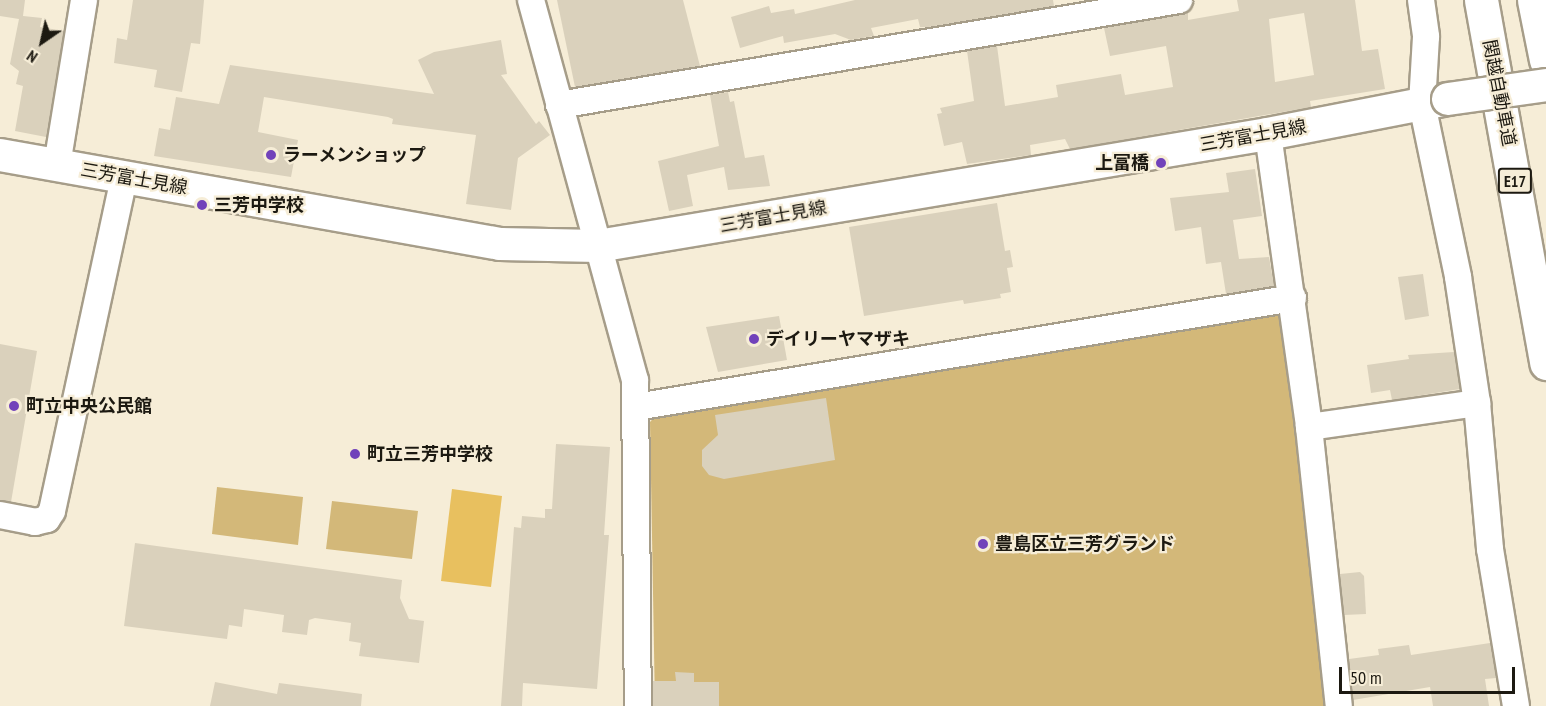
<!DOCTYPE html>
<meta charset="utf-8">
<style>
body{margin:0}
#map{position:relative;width:1546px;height:706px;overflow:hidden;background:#f6edd7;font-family:"PT Sans Narrow","Noto Sans JP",sans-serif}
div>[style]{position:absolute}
.green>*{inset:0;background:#d3b879}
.water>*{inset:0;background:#e8c05f}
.building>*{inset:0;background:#dad1bc}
.roads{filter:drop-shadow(2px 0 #a69d89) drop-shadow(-2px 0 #a69d89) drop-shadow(0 2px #a69d89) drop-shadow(0 -2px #a69d89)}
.minor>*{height:26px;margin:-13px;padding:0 13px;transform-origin:13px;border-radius:13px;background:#fff}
.major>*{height:32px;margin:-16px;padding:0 16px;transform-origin:16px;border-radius:16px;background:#fff}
.highway>*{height:33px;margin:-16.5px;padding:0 16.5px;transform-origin:16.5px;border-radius:16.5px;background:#fff}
.bridges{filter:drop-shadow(2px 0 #a69d89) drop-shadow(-2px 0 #a69d89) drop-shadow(0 2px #a69d89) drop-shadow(0 -2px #a69d89)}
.major-bridge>*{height:32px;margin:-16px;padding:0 16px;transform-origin:16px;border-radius:16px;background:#fff}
.dots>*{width:16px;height:16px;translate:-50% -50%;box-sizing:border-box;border:3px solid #f6edd7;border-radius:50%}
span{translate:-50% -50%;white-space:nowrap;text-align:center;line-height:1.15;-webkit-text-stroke:4.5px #f6edd7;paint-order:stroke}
.shield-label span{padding:2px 4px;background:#f6edd7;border:2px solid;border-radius:4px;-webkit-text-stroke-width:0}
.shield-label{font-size:16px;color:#1c1911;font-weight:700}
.street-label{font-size:18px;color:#1c1911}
.poi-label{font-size:18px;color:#1c1911;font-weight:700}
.left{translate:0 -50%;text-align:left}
.right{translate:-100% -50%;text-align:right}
.north{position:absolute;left:12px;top:12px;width:60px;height:60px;-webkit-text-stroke:4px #f6edd7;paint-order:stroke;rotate:214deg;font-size:16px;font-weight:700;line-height:24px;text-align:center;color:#1c1911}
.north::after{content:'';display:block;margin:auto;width:21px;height:27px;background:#1c1911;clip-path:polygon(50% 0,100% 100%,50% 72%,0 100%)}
.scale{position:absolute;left:1339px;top:667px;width:176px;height:27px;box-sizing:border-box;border:3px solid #1c1911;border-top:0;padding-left:8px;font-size:18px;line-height:21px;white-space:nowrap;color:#1c1911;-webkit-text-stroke:4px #f6edd7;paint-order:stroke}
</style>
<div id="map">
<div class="green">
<div style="clip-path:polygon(1268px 309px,1286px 321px,1332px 706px,655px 706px,650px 422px,660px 411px)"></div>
<div style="clip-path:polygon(217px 487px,303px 497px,298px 545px,212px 534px)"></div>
<div style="clip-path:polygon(332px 501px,418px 511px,412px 559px,326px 549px)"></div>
</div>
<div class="water">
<div style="clip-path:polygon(452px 489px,502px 496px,491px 587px,441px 581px)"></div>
</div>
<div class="building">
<div style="clip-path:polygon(0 0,25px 0,23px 16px,42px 18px,40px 27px,64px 31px,46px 137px,15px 131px,23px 86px,16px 84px,19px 71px,10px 64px,19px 19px,0 16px)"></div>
<div style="clip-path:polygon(133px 0,204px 0,200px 44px,191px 43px,182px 92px,154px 87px,157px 70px,114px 63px,117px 38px,127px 40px)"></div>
<div style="clip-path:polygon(557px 0,683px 0,700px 66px,575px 87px)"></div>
<div style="clip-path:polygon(855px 0,1053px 0,1054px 6px,929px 27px,920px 27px,918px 19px,871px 28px,874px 36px,851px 40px,835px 34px,784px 43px,783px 36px,740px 48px,731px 17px,769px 6px,771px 13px,794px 9px,795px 14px)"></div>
<div style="clip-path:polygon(evenodd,1237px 0,1355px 0,1362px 51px,1378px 49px,1385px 89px,1310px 101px,1311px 107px,1070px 149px,1065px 139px,1030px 145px,1031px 155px,967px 164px,962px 142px,944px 146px,937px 114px,942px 113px,940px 108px,974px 101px,967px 51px,997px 46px,1005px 106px,1058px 97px,1056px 85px,1121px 74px,1125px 95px,1173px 87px,1166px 46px,1110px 56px,1104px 28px,1188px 12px,1188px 20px,1239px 11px,1237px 0,1304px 13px,1314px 75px,1275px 82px,1269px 19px,1304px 13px)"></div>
<div style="clip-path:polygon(501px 40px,507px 74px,501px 75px,536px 124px,539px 121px,550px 135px,518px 158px,511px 210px,466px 204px,476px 135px,392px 124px,393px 119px,388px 117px,264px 97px,258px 132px,298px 140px,291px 177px,154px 156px,159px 128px,170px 130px,176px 97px,219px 104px,230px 65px,434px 94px,418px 60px,434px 52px)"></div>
<div style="clip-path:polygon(728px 92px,730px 102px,734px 101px,745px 158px,764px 155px,770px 186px,728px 190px,724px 167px,687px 175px,693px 206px,669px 211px,658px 161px,719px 146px,710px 95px)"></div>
<div style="clip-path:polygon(1255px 169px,1262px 216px,1233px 220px,1239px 259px,1269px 257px,1274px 286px,1226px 294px,1221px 262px,1206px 264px,1201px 227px,1175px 231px,1170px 198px,1229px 192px,1226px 173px)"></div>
<div style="clip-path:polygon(997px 203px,1005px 251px,1010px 250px,1013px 267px,1007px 268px,1011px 292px,1000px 294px,1001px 298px,964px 304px,963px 300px,864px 316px,849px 227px)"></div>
<div style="clip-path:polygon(1423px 274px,1429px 316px,1405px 320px,1398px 277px)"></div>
<div style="clip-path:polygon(779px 316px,787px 360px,718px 372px,706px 327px)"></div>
<div style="clip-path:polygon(0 344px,37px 351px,11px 502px,0 500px)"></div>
<div style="clip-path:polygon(1454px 352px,1460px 389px,1392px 400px,1390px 390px,1371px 393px,1367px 365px,1409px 359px,1408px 355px)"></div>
<div style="clip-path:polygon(826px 398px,835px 460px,724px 479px,709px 475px,702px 466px,702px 450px,718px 435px,715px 415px)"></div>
<div style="clip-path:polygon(556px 444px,610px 447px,604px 535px,609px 535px,597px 689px,523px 683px,522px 706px,501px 706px,514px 527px,521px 528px,522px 516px,545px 518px,545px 509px,552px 509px)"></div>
<div style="clip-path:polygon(135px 543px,402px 580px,400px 598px,409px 619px,424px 621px,419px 663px,359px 656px,361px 643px,349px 641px,351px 623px,315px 618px,309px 620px,307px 635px,282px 632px,284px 615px,244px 609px,242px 627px,229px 625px,227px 639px,124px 626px)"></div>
<div style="clip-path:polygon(1360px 572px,1364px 576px,1366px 614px,1344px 615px,1340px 574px)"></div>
<div style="clip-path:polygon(1490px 643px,1496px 678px,1485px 679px,1489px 706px,1433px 706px,1430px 687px,1353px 700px,1349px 659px,1379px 655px,1378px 649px,1409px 645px,1411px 655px)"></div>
<div style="clip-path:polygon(675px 672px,694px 673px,694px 682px,719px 682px,719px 706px,653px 706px,653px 681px,676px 681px)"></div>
<div style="clip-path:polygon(215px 682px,277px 694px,279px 683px,362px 694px,361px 706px,210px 706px)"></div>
</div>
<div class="roads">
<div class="minor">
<div style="left:531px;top:0;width:394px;rotate:74.7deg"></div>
<div style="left:635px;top:380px;width:326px;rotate:89.5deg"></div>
<div style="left:1421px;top:0;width:37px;rotate:82deg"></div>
<div style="left:1426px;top:37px;width:67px;rotate:93.4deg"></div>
<div style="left:1422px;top:104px;width:177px;rotate:78.2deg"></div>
<div style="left:1458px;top:277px;width:127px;rotate:81.4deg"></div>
<div style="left:1477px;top:403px;width:147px;rotate:84.9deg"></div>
<div style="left:1490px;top:549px;width:159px;rotate:80.6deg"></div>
<div style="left:559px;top:105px;width:629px;rotate:-9.61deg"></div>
<div style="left:1268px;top:134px;width:296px;rotate:82deg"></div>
<div style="left:1309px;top:427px;width:281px;rotate:83.9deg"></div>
<div style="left:57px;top:165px;width:167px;rotate:-80.7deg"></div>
<div style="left:636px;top:407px;width:666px;rotate:-9.42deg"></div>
<div style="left:1309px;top:427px;width:170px;rotate:-8.1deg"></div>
<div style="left:0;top:515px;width:36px;rotate:11deg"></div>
<div style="left:35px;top:522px;width:12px;rotate:-14deg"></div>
<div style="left:47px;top:519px;width:9px;rotate:-58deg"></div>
<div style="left:52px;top:511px;width:342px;rotate:-77.8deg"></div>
</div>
<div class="major">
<div style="left:0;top:155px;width:508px;rotate:10.09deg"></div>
<div style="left:500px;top:244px;width:98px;rotate:1.2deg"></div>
<div style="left:598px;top:246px;width:679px;rotate:-9.49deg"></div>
<div style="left:1268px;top:134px;width:183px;rotate:-11deg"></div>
</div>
<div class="highway">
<div style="left:1481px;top:0;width:369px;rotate:79.8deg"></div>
<div style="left:1534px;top:0;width:61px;rotate:78.7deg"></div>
</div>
</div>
<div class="bridges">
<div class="major-bridge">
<div style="left:1448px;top:99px;width:99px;rotate:-8.1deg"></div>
</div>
</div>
<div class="dots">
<div style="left:271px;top:155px;background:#7142ba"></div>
<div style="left:1161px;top:163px;background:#7142ba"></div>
<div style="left:202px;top:205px;background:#7142ba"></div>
<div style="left:754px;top:339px;background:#7142ba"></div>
<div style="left:14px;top:406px;background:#7142ba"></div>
<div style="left:355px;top:454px;background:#7142ba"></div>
<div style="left:983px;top:544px;background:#7142ba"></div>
</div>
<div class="shield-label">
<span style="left:1515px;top:181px">E17</span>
</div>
<div class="street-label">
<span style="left:1499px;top:93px;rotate:79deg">関越自動車道</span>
<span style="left:1253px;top:136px;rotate:-10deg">三芳富士見線</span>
<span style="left:134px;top:179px;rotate:10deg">三芳富士見線</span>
<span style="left:773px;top:217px;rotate:-10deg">三芳富士見線</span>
</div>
<div class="poi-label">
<span class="left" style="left:283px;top:155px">ラーメンショップ</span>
<span class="right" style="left:1149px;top:163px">上富橋</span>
<span class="left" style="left:214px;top:205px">三芳中学校</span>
<span class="left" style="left:766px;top:339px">デイリーヤマザキ</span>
<span class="left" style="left:26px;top:406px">町立中央公民館</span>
<span class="left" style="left:367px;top:454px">町立三芳中学校</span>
<span class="left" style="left:995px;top:544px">豊島区立三芳グランド</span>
</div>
<div class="north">N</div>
<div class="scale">50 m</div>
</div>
